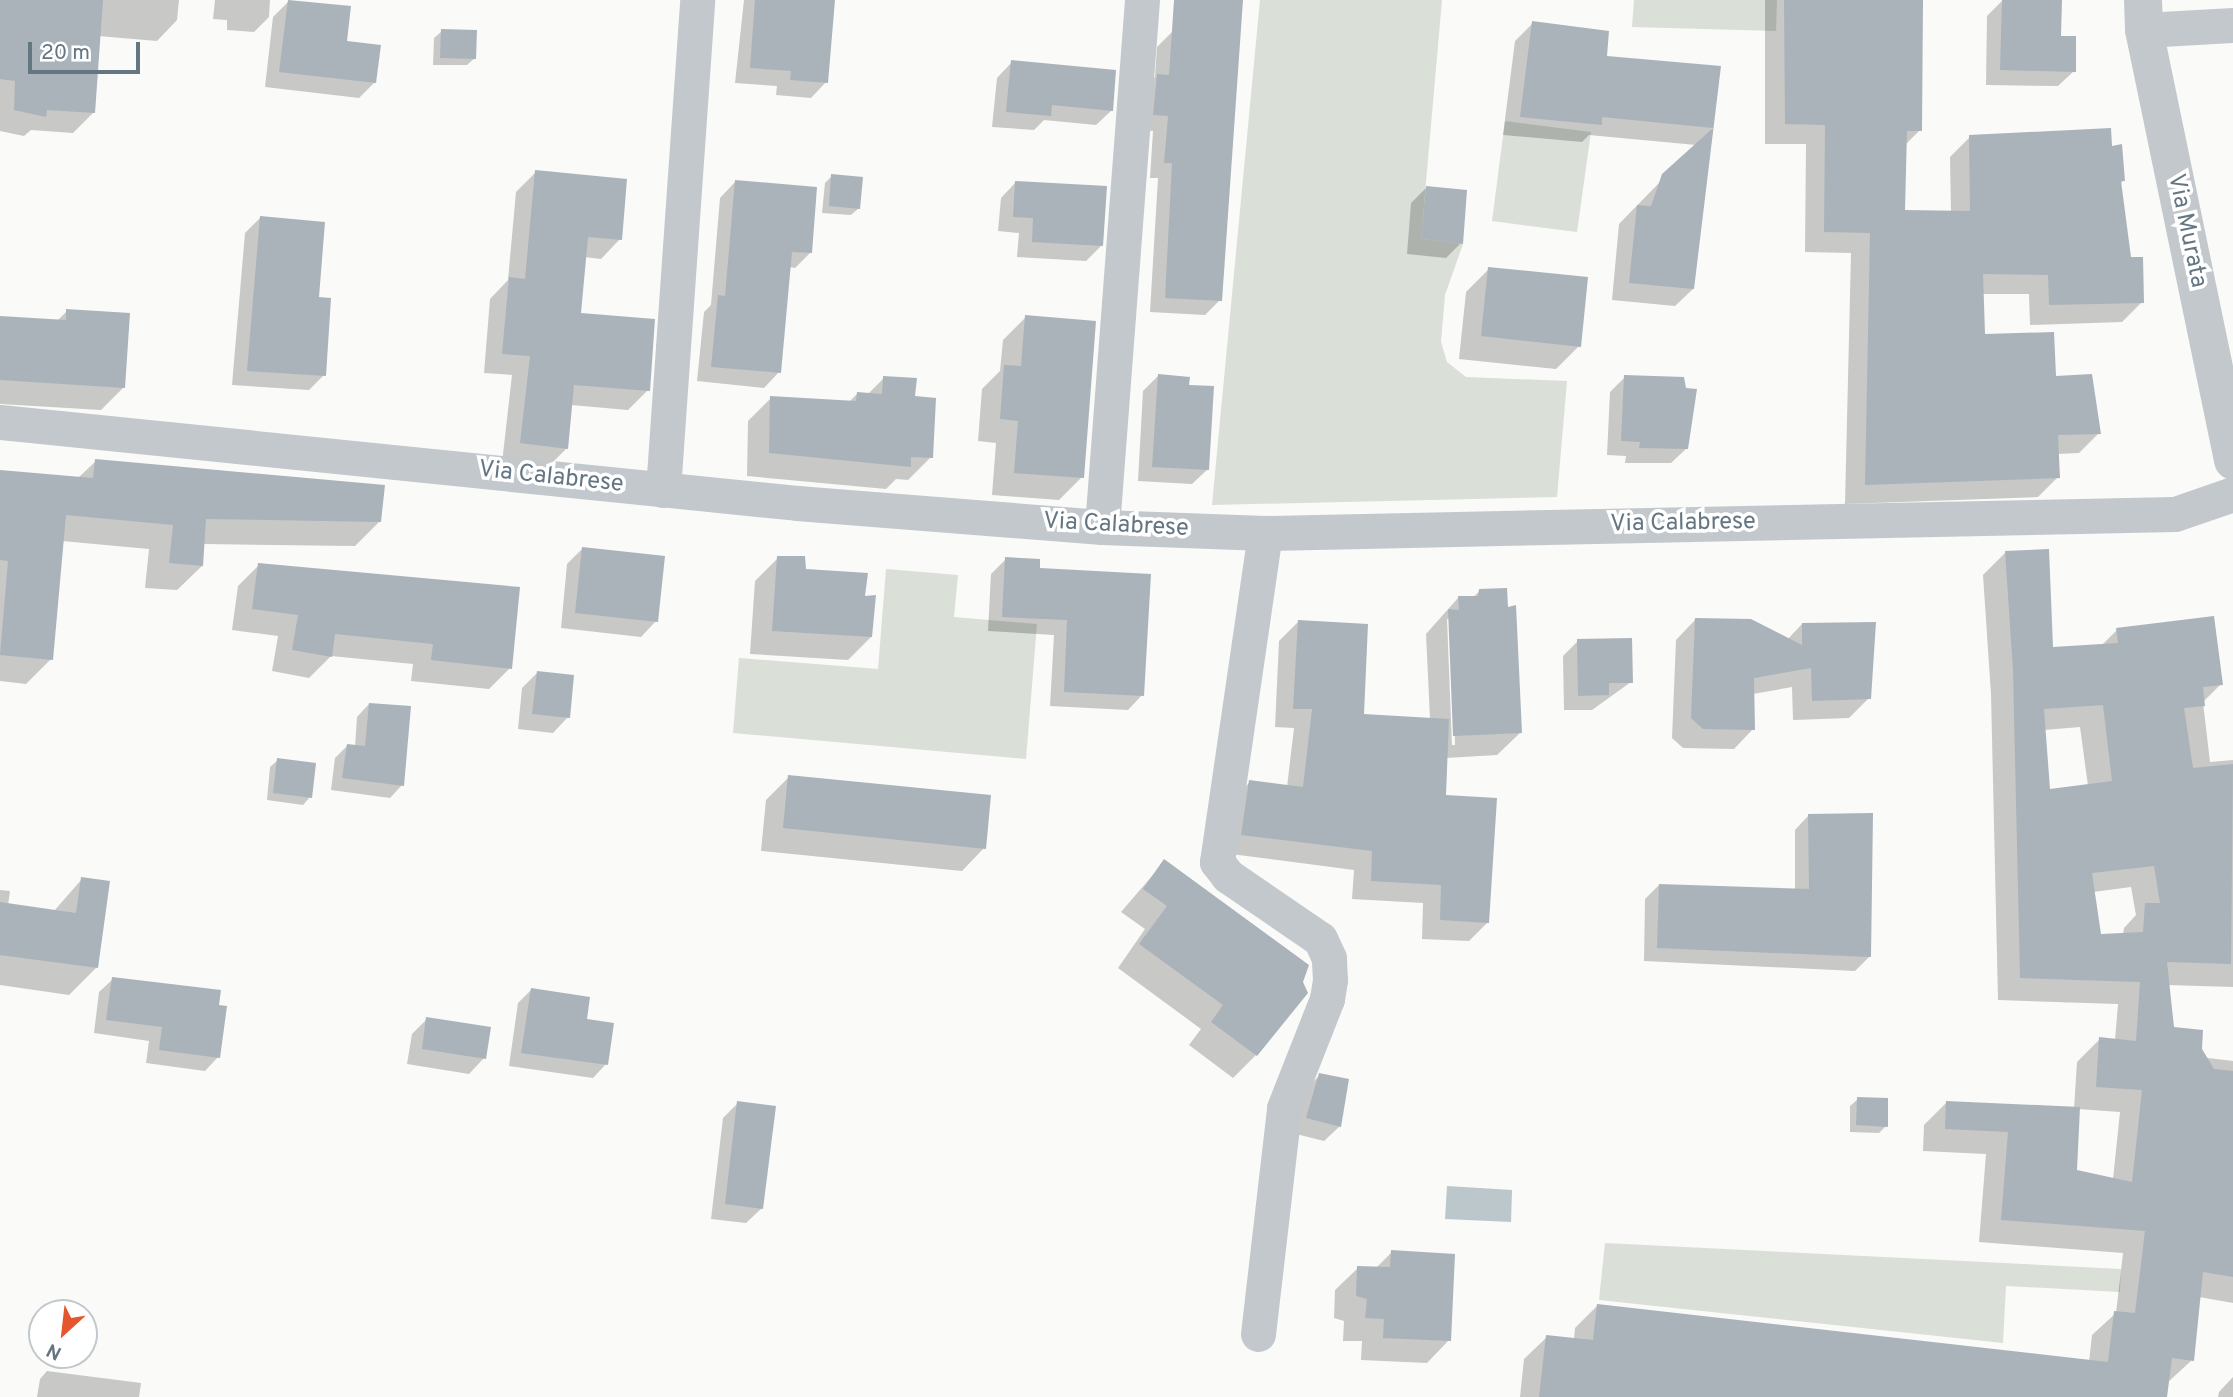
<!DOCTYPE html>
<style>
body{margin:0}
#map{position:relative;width:2233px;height:1397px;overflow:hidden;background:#fafaf8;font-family:Overpass,sans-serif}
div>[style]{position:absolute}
.green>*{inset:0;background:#dadfd7}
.water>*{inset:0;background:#bbc7cb}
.shadow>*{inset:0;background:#0003}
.building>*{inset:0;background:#aab3b9}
.minor>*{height:35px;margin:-17.5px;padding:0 17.5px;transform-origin:17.5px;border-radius:17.5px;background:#c3c8cc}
.tertiary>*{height:38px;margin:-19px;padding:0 19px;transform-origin:19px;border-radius:19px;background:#c3c8cc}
span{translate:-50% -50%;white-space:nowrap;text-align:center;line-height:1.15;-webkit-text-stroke:7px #fff;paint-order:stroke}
.street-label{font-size:24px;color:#657683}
.north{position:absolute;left:28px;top:1299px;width:70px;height:70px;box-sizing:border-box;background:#fff;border:2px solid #c1c8cd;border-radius:50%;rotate:207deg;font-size:19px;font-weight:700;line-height:28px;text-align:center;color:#657683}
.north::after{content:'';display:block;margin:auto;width:24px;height:32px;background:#e4572e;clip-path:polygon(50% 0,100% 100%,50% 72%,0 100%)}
.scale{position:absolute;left:28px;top:42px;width:112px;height:32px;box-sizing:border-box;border:4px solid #657683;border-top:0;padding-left:9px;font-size:21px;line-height:24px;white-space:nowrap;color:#657683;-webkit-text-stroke:5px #fff;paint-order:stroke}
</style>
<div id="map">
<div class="green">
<div style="clip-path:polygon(1260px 0,1442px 0,1421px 239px,1463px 244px,1445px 295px,1441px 342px,1447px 362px,1466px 377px,1567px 381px,1557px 497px,1212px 505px)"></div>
<div style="clip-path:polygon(1634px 0,1777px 0,1776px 31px,1632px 27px)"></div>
<div style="clip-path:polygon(1505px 121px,1591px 132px,1577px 232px,1492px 221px)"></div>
<div style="clip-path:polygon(886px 569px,958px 575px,954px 617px,1037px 624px,1026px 759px,733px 733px,739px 658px,878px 669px)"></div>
<div style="clip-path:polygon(1605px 1243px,2121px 1269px,2120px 1292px,2006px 1286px,2003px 1343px,1599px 1300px)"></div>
</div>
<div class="water">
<div style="clip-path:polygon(1447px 1186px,1512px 1190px,1511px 1222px,1445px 1219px)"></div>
</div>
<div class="shadow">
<div style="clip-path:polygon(0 0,179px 0,177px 20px,157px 41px,98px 36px,93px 113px,73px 133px,31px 130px,24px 136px,0 131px)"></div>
<div style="clip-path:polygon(215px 0,270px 0,269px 17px,254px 32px,227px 30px,227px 20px,213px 19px)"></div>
<div style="clip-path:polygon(744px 0,833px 0,826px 82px,811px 98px,776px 95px,777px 86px,735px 83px)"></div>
<div style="clip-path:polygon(1179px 0,1241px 0,1220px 300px,1205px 315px,1150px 312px,1158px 178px,1150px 178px,1153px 131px,1139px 130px,1142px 91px,1155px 77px,1157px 47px,1173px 31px)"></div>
<div style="clip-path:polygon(1765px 0,1921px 0,1920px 130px,1905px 145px,1903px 212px,1951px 213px,1950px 157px,1970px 137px,2111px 149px,2124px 180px,2120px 184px,2130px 259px,2142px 302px,2122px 322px,2030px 325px,2029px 294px,1982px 294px,1983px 336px,2054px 378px,2099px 433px,2079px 453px,2057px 454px,2058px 477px,2038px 497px,1845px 504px,1851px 253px,1805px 252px,1806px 144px,1765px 144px)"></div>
<div style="clip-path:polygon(2003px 0,2059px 37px,2074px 71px,2058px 86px,1986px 85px,1987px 16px)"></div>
<div style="clip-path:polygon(288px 2px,345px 43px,375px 82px,359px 98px,265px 87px,273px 17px)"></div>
<div style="clip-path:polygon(1533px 23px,1606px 57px,1719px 67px,1693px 289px,1675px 306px,1612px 300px,1619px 224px,1696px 145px,1589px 135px,1582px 142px,1503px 135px,1515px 41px)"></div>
<div style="clip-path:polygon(442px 31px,475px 58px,467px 65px,433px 65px,434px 38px)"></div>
<div style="clip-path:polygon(1012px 62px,1112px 110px,1096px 125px,1044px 120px,1034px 130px,992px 127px,997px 78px)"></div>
<div style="clip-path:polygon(536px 172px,620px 239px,601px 259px,584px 257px,580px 315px,648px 390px,628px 410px,571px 405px,567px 448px,547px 468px,502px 463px,512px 375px,484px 373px,490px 299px,508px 280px,516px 192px)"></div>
<div style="clip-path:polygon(832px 176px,859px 208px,851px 215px,822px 213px,825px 183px)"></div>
<div style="clip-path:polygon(735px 182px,810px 253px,795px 268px,789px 267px,779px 372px,764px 388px,697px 381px,704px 312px,711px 305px,720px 198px)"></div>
<div style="clip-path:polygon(1016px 182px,1101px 246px,1086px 261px,1017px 257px,1019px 233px,998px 231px,1001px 198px)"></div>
<div style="clip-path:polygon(1426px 188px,1461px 243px,1446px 258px,1407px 254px,1411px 203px)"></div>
<div style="clip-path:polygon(260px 218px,324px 375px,309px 390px,232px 385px,245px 233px)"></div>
<div style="clip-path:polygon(1489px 269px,1579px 346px,1556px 369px,1459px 359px,1466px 292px)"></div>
<div style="clip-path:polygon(67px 311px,124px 387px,101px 410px,0 404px,0 317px,57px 321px)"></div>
<div style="clip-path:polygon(1026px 317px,1082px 477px,1059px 500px,992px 495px,996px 443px,978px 441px,982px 389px,1000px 371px,1003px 340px)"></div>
<div style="clip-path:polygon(1158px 376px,1187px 386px,1208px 469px,1192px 484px,1138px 481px,1143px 391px)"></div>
<div style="clip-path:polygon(1625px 377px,1684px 390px,1687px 448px,1671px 463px,1625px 463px,1626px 456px,1607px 455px,1610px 392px)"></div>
<div style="clip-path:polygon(884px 378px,914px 398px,931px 457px,908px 480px,896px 479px,886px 489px,747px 476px,748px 421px,771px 398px,849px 402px,857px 394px,867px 395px)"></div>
<div style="clip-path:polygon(96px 461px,380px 521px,355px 546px,203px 544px,202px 566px,177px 590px,145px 588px,149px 549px,62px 541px,51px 659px,26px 684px,0 681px,0 471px,78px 478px)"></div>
<div style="clip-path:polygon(582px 549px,656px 621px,641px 637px,561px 628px,567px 564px)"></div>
<div style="clip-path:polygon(evenodd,2006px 552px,2052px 648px,2101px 646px,2117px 630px,2221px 684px,2203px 702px,2210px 762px,2233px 760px,2233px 987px,2168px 985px,2173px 1029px,2200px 1057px,2233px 1061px,2233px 1303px,2199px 1297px,2192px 1360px,2167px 1383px,2166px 1397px,1520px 1397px,1524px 1359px,1547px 1337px,1574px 1339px,1575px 1328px,1597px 1306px,2089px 1362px,2092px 1335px,2116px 1313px,2123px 1253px,1979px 1242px,1986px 1154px,1923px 1151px,1924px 1125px,1947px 1102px,2074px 1109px,2077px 1062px,2100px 1039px,2115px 1040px,2118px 1004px,1998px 1000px,1991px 694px,1983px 575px,2006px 552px,2080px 727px,2088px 786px,2049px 791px,2044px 730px,2080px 727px,2006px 552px,2131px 887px,2136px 915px,2124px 928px,2123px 935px,2099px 936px,2093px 892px,2131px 887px,2006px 552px,2078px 1109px,2120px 1112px,2113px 1179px,2075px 1171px,2078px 1109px)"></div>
<div style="clip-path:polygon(778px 558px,863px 598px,871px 637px,848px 660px,750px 654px,755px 581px)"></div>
<div style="clip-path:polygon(1006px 559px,1038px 570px,1142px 695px,1128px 710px,1050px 706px,1054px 635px,988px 631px,991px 574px)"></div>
<div style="clip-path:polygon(259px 565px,510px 668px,489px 689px,411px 681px,413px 664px,331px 656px,309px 678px,272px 671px,278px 636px,232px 630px,238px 586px)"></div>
<div style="clip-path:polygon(evenodd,1480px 591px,1520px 733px,1497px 755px,1446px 758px,1444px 796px,1488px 922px,1469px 941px,1422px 939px,1423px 903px,1352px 899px,1354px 870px,1223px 853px,1231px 801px,1250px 782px,1287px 787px,1294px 728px,1275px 727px,1279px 641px,1298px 622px,1362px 716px,1430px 719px,1426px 634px,1458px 598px,1472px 598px,1480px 591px,1447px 619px,1451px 619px,1455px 745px,1452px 745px,1447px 619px)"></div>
<div style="clip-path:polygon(1695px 620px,1787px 640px,1802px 624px,1869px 698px,1849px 718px,1793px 720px,1792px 687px,1753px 694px,1753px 729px,1734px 749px,1683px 748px,1672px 738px,1676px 640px)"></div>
<div style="clip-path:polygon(1578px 641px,1631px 682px,1592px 710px,1564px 710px,1563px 656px)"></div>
<div style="clip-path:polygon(537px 673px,568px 717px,553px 733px,518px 729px,522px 688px)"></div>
<div style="clip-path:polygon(369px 704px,402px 785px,390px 798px,331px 790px,335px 758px,347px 746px,355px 747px,357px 717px)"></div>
<div style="clip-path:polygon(278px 760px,310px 797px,303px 805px,267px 800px,270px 767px)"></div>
<div style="clip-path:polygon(789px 777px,984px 848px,962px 871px,761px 851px,766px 800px)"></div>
<div style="clip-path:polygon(1808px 816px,1869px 957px,1855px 971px,1644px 961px,1645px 899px,1659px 885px,1795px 890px,1795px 830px)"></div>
<div style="clip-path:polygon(1164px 862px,1256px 1055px,1233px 1078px,1189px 1045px,1201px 1029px,1118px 968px,1145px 929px,1121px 912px)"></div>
<div style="clip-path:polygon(82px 879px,96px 968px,69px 995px,0 985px,0 890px,10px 891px,8px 905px,54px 911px)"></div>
<div style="clip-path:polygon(113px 979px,218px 1057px,205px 1071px,146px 1063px,149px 1041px,94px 1033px,99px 992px)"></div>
<div style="clip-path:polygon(532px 989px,606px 1064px,593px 1078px,509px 1066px,518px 1003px)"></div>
<div style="clip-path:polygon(427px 1019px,484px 1058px,469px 1074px,407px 1064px,412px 1034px)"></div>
<div style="clip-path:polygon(1320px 1075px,1340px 1126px,1324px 1141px,1292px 1133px,1305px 1090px)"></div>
<div style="clip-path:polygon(1858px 1099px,1886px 1126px,1879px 1133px,1850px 1132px,1850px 1106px)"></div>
<div style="clip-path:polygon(738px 1103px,762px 1208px,746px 1223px,711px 1219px,723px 1118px)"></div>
<div style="clip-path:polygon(1392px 1252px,1449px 1340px,1427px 1363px,1361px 1360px,1362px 1341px,1343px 1341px,1344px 1321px,1334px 1318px,1335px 1290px,1358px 1268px,1376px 1268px)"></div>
<div style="clip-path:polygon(47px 1371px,141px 1383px,139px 1397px,37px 1397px,40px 1379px)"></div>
<div style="clip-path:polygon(2233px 1377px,2233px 1397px,2218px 1397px,2219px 1392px)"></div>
</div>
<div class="building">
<div style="clip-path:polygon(0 0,103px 0,95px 113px,47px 110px,46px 117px,14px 110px,15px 81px,0 79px)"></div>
<div style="clip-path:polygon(288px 0,351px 6px,347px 41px,381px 45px,376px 83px,279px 72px)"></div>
<div style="clip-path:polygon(755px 0,835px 0,828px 83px,790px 80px,791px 71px,750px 68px)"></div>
<div style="clip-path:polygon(1174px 0,1243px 0,1222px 301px,1165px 298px,1172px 163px,1164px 163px,1168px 116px,1153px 115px,1157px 74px,1169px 75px)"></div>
<div style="clip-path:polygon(1784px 0,1923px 0,1922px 131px,1907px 131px,1905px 210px,1970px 211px,1969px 135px,2111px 128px,2112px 146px,2122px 144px,2125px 181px,2121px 181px,2131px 257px,2143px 257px,2144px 303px,2049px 305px,2048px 275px,1983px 274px,1985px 334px,2054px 332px,2056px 376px,2092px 374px,2101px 434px,2058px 435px,2060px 478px,1865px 485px,1870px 233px,1824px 232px,1825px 125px,1785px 124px)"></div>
<div style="clip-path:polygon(2002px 0,2062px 0,2061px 36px,2076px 36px,2076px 72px,2000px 70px)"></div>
<div style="clip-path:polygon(1532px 21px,1609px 31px,1607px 56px,1721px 66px,1694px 289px,1629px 283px,1637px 205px,1651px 206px,1662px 174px,1713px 128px,1602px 117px,1602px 125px,1520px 117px)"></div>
<div style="clip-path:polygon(441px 29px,477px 30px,476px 59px,440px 58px)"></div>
<div style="clip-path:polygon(1011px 60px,1116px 70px,1113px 111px,1052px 105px,1051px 116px,1006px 112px)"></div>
<div style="clip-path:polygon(535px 170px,627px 179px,622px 240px,588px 237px,581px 313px,655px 319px,650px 391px,574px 385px,568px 449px,520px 443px,530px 356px,502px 354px,509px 277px,525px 279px)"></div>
<div style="clip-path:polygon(831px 174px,863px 177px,860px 209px,829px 206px)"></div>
<div style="clip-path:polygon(735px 180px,817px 187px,812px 253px,792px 252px,781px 373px,711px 367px,718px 295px,725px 296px)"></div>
<div style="clip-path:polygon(1015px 181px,1107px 186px,1103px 246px,1032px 242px,1033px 218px,1013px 217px)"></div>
<div style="clip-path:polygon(1426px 186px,1467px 190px,1463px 244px,1421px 239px)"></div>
<div style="clip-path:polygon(260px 216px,325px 222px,319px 297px,331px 298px,326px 376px,247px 371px)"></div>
<div style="clip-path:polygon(1488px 267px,1588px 277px,1581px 347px,1481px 336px)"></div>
<div style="clip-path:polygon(66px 309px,130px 313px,125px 388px,0 380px,0 316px,66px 320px)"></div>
<div style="clip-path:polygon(1025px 315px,1096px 321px,1084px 478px,1014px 473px,1018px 421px,1000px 419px,1004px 365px,1021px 366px)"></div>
<div style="clip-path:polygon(1158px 374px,1190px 377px,1189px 385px,1214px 386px,1209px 470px,1152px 467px)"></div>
<div style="clip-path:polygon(1624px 375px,1684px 377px,1686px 388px,1697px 389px,1688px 449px,1639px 448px,1640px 442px,1621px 441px)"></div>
<div style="clip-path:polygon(883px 376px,917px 378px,915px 396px,936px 398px,933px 458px,911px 457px,911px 467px,769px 453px,770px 396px,856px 401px,857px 392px,882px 394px)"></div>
<div style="clip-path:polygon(95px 459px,385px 485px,381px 522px,206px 519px,203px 566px,169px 563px,173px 525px,66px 515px,53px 660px,0 655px,8px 561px,0 560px,0 470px,93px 478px)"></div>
<div style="clip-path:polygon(582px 547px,665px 556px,658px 622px,575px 613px)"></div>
<div style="clip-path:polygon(evenodd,2049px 549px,2053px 647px,2118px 643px,2116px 628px,2214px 616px,2223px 685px,2203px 687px,2205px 706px,2184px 708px,2193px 768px,2233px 764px,2231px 964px,2167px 962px,2174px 1027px,2203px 1030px,2202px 1049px,2214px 1069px,2233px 1071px,2233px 1277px,2203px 1272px,2194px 1361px,2172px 1358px,2167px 1397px,1539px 1397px,1546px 1335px,1593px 1340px,1597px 1304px,2108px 1362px,2114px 1311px,2135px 1313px,2145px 1231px,2001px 1220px,2008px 1132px,1945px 1129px,1946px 1101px,2080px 1107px,2077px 1170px,2132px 1182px,2142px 1090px,2096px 1087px,2099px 1037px,2136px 1041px,2140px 982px,2020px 978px,2013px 670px,2005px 551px,2049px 549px,2103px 705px,2112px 781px,2050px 789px,2044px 709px,2103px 705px,2049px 549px,2154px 866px,2160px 903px,2145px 903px,2143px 932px,2101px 934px,2092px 873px,2154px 866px)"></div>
<div style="clip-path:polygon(777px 556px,805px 556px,806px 569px,868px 573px,865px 596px,876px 595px,872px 637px,772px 631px)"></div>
<div style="clip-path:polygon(1005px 557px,1040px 559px,1040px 568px,1151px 574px,1144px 696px,1064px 692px,1067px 620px,1002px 617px)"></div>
<div style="clip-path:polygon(258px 563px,520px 587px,512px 669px,431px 660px,433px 644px,335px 634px,332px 657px,292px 650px,298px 615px,252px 609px)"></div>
<div style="clip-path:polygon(1507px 588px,1508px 607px,1516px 605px,1522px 733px,1453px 736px,1448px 609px,1459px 610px,1458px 596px,1478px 596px,1479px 589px)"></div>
<div style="clip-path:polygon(1695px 618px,1751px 619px,1802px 645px,1802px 623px,1876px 622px,1871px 699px,1812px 701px,1811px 668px,1754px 678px,1755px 730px,1703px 729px,1691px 718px)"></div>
<div style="clip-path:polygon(1298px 620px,1368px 624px,1364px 714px,1449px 719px,1446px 795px,1497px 798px,1489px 923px,1440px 920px,1441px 885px,1371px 881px,1372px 851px,1241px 835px,1249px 780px,1303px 787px,1312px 709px,1293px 709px)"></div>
<div style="clip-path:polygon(1632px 638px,1633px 683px,1609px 683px,1609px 695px,1578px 696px,1577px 639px)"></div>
<div style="clip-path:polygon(537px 671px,574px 675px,570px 718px,532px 714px)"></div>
<div style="clip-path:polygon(369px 703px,411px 706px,404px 786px,342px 778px,347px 744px,365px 746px)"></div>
<div style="clip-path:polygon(277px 758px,316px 763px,312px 798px,273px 793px)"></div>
<div style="clip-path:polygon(788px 775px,991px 795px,986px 849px,783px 828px)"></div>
<div style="clip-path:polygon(1873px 813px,1871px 957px,1657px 948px,1659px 884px,1809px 889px,1808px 814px)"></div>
<div style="clip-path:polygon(1164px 859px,1309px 965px,1303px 982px,1308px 993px,1257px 1056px,1211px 1022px,1223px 1005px,1139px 944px,1167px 906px,1143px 889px)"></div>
<div style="clip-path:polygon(81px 877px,110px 881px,98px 968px,0 955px,0 902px,76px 913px)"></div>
<div style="clip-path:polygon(112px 977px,221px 990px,219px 1005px,227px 1006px,220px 1058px,159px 1050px,162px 1027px,106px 1020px)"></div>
<div style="clip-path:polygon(531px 988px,590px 997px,587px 1019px,614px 1023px,608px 1065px,521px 1053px)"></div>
<div style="clip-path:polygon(426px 1017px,491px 1027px,486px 1059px,422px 1049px)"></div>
<div style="clip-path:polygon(1319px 1073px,1349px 1079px,1341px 1127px,1306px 1118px)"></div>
<div style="clip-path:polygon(1857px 1097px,1888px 1098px,1888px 1127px,1856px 1125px)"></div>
<div style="clip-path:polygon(737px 1101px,776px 1106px,763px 1209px,725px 1204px)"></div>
<div style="clip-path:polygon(1391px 1250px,1455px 1254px,1451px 1341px,1383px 1338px,1384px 1319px,1365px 1318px,1367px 1299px,1356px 1296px,1357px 1266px,1390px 1267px)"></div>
</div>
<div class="minor">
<div style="left:2144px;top:30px;width:89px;rotate:-3.2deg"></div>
<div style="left:0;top:422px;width:801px;rotate:5.8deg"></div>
<div style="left:797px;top:503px;width:306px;rotate:4.5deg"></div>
<div style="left:1102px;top:527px;width:163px;rotate:2.1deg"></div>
<div style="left:1265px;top:533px;width:910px;rotate:-1.2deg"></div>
<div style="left:2175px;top:514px;width:61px;rotate:-19deg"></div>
<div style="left:663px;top:490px;width:491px;rotate:-86deg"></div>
<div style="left:1102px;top:527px;width:529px;rotate:-85.66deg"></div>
<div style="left:1258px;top:1334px;width:227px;rotate:-83.4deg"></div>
<div style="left:1284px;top:1108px;width:117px;rotate:-68.5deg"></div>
<div style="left:1327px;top:999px;width:19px;rotate:-81deg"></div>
<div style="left:1330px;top:980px;width:22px;rotate:-93deg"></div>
<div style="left:1329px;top:958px;width:21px;rotate:-115deg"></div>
<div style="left:1320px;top:939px;width:112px;rotate:-145.6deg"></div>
<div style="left:1228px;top:876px;width:18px;rotate:-128deg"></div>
<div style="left:1217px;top:862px;width:332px;rotate:-81.7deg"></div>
</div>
<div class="tertiary">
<div style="left:2143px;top:0;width:30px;rotate:88deg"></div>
<div style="left:2144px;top:30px;width:440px;rotate:78.3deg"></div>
</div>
<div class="street-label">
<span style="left:2186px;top:231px;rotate:78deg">Via Murata</span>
<span style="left:551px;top:478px;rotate:6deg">Via Calabrese</span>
<span style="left:1683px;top:524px;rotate:-1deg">Via Calabrese</span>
<span style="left:1116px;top:526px;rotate:3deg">Via Calabrese</span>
</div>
<div class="north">N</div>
<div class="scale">20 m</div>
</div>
